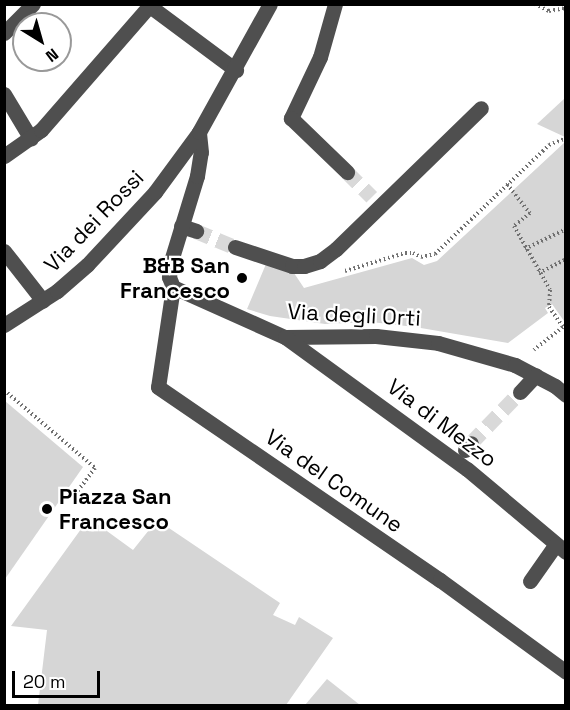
<!DOCTYPE html>
<style>
body{margin:0}
#map{position:relative;width:570px;height:710px;overflow:hidden;background:#fff;font-family:"Space Grotesk",sans-serif}
div>[style]{position:absolute}
.green>*{inset:0;background:#d6d6d6}
.minor-tunnel>*{height:15px;margin-top:-7.5px;transform-origin:0;background:repeating-linear-gradient(90deg,#d9d9d9 0 15px,transparent 0 23px)}
.path>*{height:4px;margin-top:-2px;transform-origin:0;background:repeating-linear-gradient(90deg,#717171 0 1.5px,transparent 0 4.5px)}
.minor>*{height:15px;margin:-7.5px;padding:0 7.5px;transform-origin:7.5px;border-radius:7.5px;background:#4f4f4f}
.dots>*{width:16px;height:16px;translate:-50% -50%;box-sizing:border-box;border:3px solid #fff;border-radius:50%}
span{translate:-50% -50%;white-space:nowrap;text-align:center;line-height:1.15;-webkit-text-stroke:4.5px #fff;paint-order:stroke}
.street-label{font-size:22px;color:#000}
.poi-label{font-size:22px;color:#000;font-weight:700}
.right{translate:-100% -50%;text-align:right}
.left{translate:0 -50%;text-align:left}
.frame{position:absolute;inset:0;border:6px solid #000;pointer-events:none}
.north{position:absolute;left:12px;top:12px;width:60px;height:60px;box-sizing:border-box;background:#fff;border:2px solid #999;border-radius:50%;rotate:143deg;font-size:16px;font-weight:700;line-height:24px;text-align:center;color:#000}
.north::after{content:'';display:block;margin:auto;width:21px;height:27px;background:#000;clip-path:polygon(50% 0,100% 100%,50% 72%,0 100%)}
.scale{position:absolute;left:12px;top:671px;width:88px;height:27px;box-sizing:border-box;border:3px solid #000;border-top:0;padding-left:8px;font-size:18px;line-height:21px;white-space:nowrap;color:#000;-webkit-text-stroke:4px #fff;paint-order:stroke}
</style>
<div id="map">
<div class="green">
<div style="clip-path:polygon(565px 98px,565px 137px,537px 124px)"></div>
<div style="clip-path:polygon(565px 142px,564px 321px,552px 304px,545px 308px,548px 313px,508px 343px,415px 327px,371px 322px,325px 324px,270px 316px,247px 309px,266px 264px,294px 273px,304px 288px,412px 258px,424px 265px,437px 261px)"></div>
<div style="clip-path:polygon(5px 401px,83px 467px,5px 579px)"></div>
<div style="clip-path:polygon(89px 518px,133px 550px,157px 520px,280px 603px,273px 615px,295px 625px,299px 617px,333px 638px,286px 705px,38px 705px,47px 630px,11px 626px)"></div>
<div style="clip-path:polygon(327px 679px,360px 705px,305px 705px)"></div>
</div>
<div class="minor-tunnel">
<div style="left:347px;top:172px;width:35px;rotate:45deg"></div>
<div style="left:196px;top:231px;width:42px;rotate:22.3deg"></div>
<div style="left:471px;top:443px;width:71px;rotate:-46.1deg"></div>
</div>
<div class="path">
<div style="left:535px;top:4px;width:16px;rotate:27deg"></div>
<div style="left:549px;top:11px;width:17px;rotate:-10deg"></div>
<div style="left:507px;top:184px;width:37px;rotate:52deg"></div>
<div style="left:530px;top:213px;width:21px;rotate:141deg"></div>
<div style="left:514px;top:226px;width:73px;rotate:60.6deg"></div>
<div style="left:550px;top:290px;width:17px;rotate:93deg"></div>
<div style="left:549px;top:307px;width:24px;rotate:55deg"></div>
<div style="left:563px;top:327px;width:37px;rotate:142deg"></div>
<div style="left:525px;top:249px;width:46px;rotate:-26deg"></div>
<div style="left:345px;top:271px;width:63px;rotate:-16.7deg"></div>
<div style="left:405px;top:253px;width:8px"></div>
<div style="left:413px;top:253px;width:9px;rotate:27deg"></div>
<div style="left:421px;top:257px;width:14px;rotate:-12deg"></div>
<div style="left:435px;top:254px;width:158px;rotate:-43.7deg"></div>
<div style="left:549px;top:145px;width:18px;rotate:-22deg"></div>
<div style="left:539px;top:273px;width:30px;rotate:-27deg"></div>
<div style="left:4px;top:390px;width:120px;rotate:40.6deg"></div>
<div style="left:95px;top:468px;width:36px;rotate:127deg"></div>
<div style="left:73px;top:497px;width:8px;rotate:40deg"></div>
</div>
<div class="minor">
<div style="left:147px;top:4px;width:111px;rotate:36.6deg"></div>
<div style="left:335px;top:4px;width:55px;rotate:105.8deg"></div>
<div style="left:320px;top:57px;width:68px;rotate:115.4deg"></div>
<div style="left:291px;top:118px;width:78px;rotate:44deg"></div>
<div style="left:4px;top:33px;width:41px;rotate:-45deg"></div>
<div style="left:4px;top:94px;width:52px;rotate:59deg"></div>
<div style="left:4px;top:156px;width:45px;rotate:-35.1deg"></div>
<div style="left:41px;top:130px;width:167px;rotate:-48.9deg"></div>
<div style="left:181px;top:226px;width:16px;rotate:18deg"></div>
<div style="left:235px;top:247px;width:60px;rotate:18.4deg"></div>
<div style="left:292px;top:266px;width:12px"></div>
<div style="left:304px;top:266px;width:17px;rotate:-17deg"></div>
<div style="left:320px;top:261px;width:20px;rotate:-37deg"></div>
<div style="left:336px;top:249px;width:202px;rotate:-44.2deg"></div>
<div style="left:4px;top:251px;width:63px;rotate:52deg"></div>
<div style="left:173px;top:287px;width:101px;rotate:98.5deg"></div>
<div style="left:158px;top:387px;width:342px;rotate:34.4deg"></div>
<div style="left:440px;top:580px;width:156px;rotate:36.1deg"></div>
<div style="left:173px;top:287px;width:123px;rotate:24.1deg"></div>
<div style="left:285px;top:337px;width:91px;rotate:-0.6deg"></div>
<div style="left:376px;top:336px;width:62px;rotate:6.4deg"></div>
<div style="left:438px;top:343px;width:80px;rotate:15.9deg"></div>
<div style="left:515px;top:365px;width:45px;rotate:27.7deg"></div>
<div style="left:555px;top:386px;width:14px;rotate:39deg"></div>
<div style="left:173px;top:287px;width:11px;rotate:-112deg"></div>
<div style="left:169px;top:277px;width:16px;rotate:-83deg"></div>
<div style="left:171px;top:261px;width:89px;rotate:-73deg"></div>
<div style="left:197px;top:176px;width:24px;rotate:-81deg"></div>
<div style="left:201px;top:152px;width:20px;rotate:-96deg"></div>
<div style="left:4px;top:325px;width:63px;rotate:-32.7deg"></div>
<div style="left:57px;top:291px;width:40px;rotate:-41deg"></div>
<div style="left:87px;top:265px;width:100px;rotate:-47deg"></div>
<div style="left:155px;top:192px;width:74px;rotate:-53.7deg"></div>
<div style="left:199px;top:132px;width:146px;rotate:-61deg"></div>
<div style="left:285px;top:337px;width:225px;rotate:36deg"></div>
<div style="left:467px;top:469px;width:129px;rotate:40deg"></div>
<div style="left:520px;top:392px;width:23px;rotate:-47deg"></div>
<div style="left:465px;top:450px;width:9px;rotate:-49deg"></div>
<div style="left:530px;top:581px;width:45px;rotate:-54.9deg"></div>
</div>
<div class="dots">
<div style="left:242px;top:278px;background:#000"></div>
<div style="left:47px;top:509px;background:#000"></div>
</div>
<div class="street-label">
<span style="left:94px;top:221px;rotate:-46deg">Via dei Rossi</span>
<span style="left:354px;top:315px;rotate:3deg">Via degli Orti</span>
<span style="left:442px;top:423px;rotate:37deg">Via di Mezzo</span>
<span style="left:334px;top:481px;rotate:35deg">Via del Comune</span>
</div>
<div class="poi-label">
<span class="right" style="left:230px;top:278px">B&amp;B San<br>Francesco</span>
<span class="left" style="left:59px;top:509px">Piazza San<br>Francesco</span>
</div>
<div class="frame"></div>
<div class="north">N</div>
<div class="scale">20 m</div>
</div>
